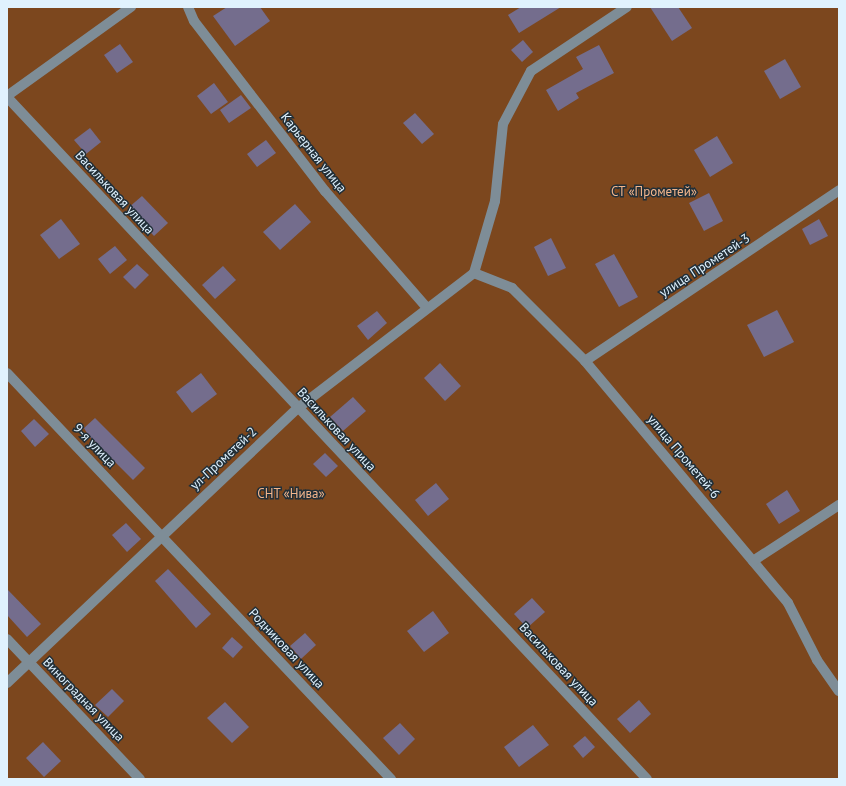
<!DOCTYPE html>
<meta charset="utf-8">
<style>
body{margin:0}
#map{position:relative;width:846px;height:786px;overflow:hidden;background:#2a4b5f;font-family:"PT Sans",sans-serif}
div>[style]{position:absolute}
.green>*{inset:0;background:#7c471e}
.building>*{inset:0;background:#746d8d}
.minor>*{height:10px;margin:-5px;padding:0 5px;transform-origin:5px;border-radius:5px;background:#7e8d97}
span{translate:-50% -50%;white-space:nowrap;text-align:center;line-height:1.15;-webkit-text-stroke:3px #212f38;paint-order:stroke}
.street-label{font-size:13px;color:#e0f2fe}
.park-label{font-size:13px;color:#f4b68c}
.frame{position:absolute;inset:0;border:8px solid #e0f2fe;pointer-events:none}
</style>
<div id="map">
<div class="green">
<div style="clip-path:polygon(7px 7px,839px 7px,839px 779px,7px 779px)"></div>
</div>
<div class="building">
<div style="clip-path:polygon(227px 7px,260px 7px,270px 21px,235px 46px,213px 16px)"></div>
<div style="clip-path:polygon(521px 7px,561px 7px,519px 33px,508px 15px)"></div>
<div style="clip-path:polygon(650px 7px,678px 7px,692px 28px,672px 41px)"></div>
<div style="clip-path:polygon(523px 40px,533px 52px,522px 62px,511px 50px)"></div>
<div style="clip-path:polygon(120px 44px,133px 62px,117px 73px,104px 55px)"></div>
<div style="clip-path:polygon(599px 45px,614px 73px,576px 93px,579px 98px,558px 111px,546px 90px,583px 69px,576px 57px)"></div>
<div style="clip-path:polygon(785px 59px,801px 87px,780px 99px,764px 71px)"></div>
<div style="clip-path:polygon(214px 83px,228px 102px,211px 114px,197px 96px)"></div>
<div style="clip-path:polygon(241px 95px,251px 108px,229px 123px,220px 110px)"></div>
<div style="clip-path:polygon(415px 113px,434px 134px,422px 144px,403px 123px)"></div>
<div style="clip-path:polygon(90px 128px,101px 142px,86px 154px,74px 140px)"></div>
<div style="clip-path:polygon(717px 136px,733px 163px,710px 177px,694px 150px)"></div>
<div style="clip-path:polygon(266px 140px,276px 153px,257px 167px,247px 154px)"></div>
<div style="clip-path:polygon(709px 193px,723px 221px,704px 231px,689px 203px)"></div>
<div style="clip-path:polygon(142px 196px,168px 223px,154px 236px,128px 208px)"></div>
<div style="clip-path:polygon(295px 204px,311px 222px,280px 250px,263px 232px)"></div>
<div style="clip-path:polygon(61px 219px,80px 244px,59px 259px,40px 235px)"></div>
<div style="clip-path:polygon(819px 219px,828px 236px,810px 245px,802px 229px)"></div>
<div style="clip-path:polygon(551px 238px,566px 268px,548px 276px,534px 247px)"></div>
<div style="clip-path:polygon(115px 246px,127px 260px,110px 274px,98px 259px)"></div>
<div style="clip-path:polygon(614px 254px,638px 297px,619px 307px,595px 264px)"></div>
<div style="clip-path:polygon(137px 264px,149px 275px,135px 289px,123px 277px)"></div>
<div style="clip-path:polygon(223px 266px,236px 280px,215px 299px,202px 285px)"></div>
<div style="clip-path:polygon(777px 310px,794px 342px,764px 357px,747px 325px)"></div>
<div style="clip-path:polygon(377px 311px,387px 323px,368px 340px,357px 326px)"></div>
<div style="clip-path:polygon(440px 363px,461px 386px,445px 401px,424px 378px)"></div>
<div style="clip-path:polygon(201px 373px,217px 394px,192px 413px,176px 392px)"></div>
<div style="clip-path:polygon(353px 397px,366px 411px,343px 431px,330px 417px)"></div>
<div style="clip-path:polygon(95px 418px,145px 468px,133px 480px,88px 435px,84px 428px)"></div>
<div style="clip-path:polygon(34px 419px,49px 434px,35px 447px,21px 431px)"></div>
<div style="clip-path:polygon(325px 453px,338px 466px,326px 477px,313px 464px)"></div>
<div style="clip-path:polygon(436px 483px,449px 499px,428px 516px,415px 500px)"></div>
<div style="clip-path:polygon(787px 490px,800px 511px,779px 524px,766px 504px)"></div>
<div style="clip-path:polygon(126px 523px,141px 539px,127px 552px,112px 535px)"></div>
<div style="clip-path:polygon(168px 569px,211px 614px,196px 628px,155px 581px)"></div>
<div style="clip-path:polygon(7px 589px,41px 624px,27px 637px,7px 615px)"></div>
<div style="clip-path:polygon(532px 598px,545px 612px,527px 628px,514px 614px)"></div>
<div style="clip-path:polygon(433px 611px,449px 633px,424px 652px,407px 631px)"></div>
<div style="clip-path:polygon(305px 633px,316px 645px,301px 659px,290px 646px)"></div>
<div style="clip-path:polygon(232px 637px,243px 647px,233px 658px,222px 648px)"></div>
<div style="clip-path:polygon(112px 689px,124px 701px,108px 717px,95px 705px)"></div>
<div style="clip-path:polygon(639px 700px,651px 714px,630px 733px,617px 719px)"></div>
<div style="clip-path:polygon(225px 702px,249px 727px,232px 743px,207px 718px)"></div>
<div style="clip-path:polygon(400px 723px,415px 739px,399px 755px,383px 738px)"></div>
<div style="clip-path:polygon(533px 725px,549px 745px,519px 767px,504px 747px)"></div>
<div style="clip-path:polygon(585px 736px,595px 747px,583px 758px,573px 746px)"></div>
<div style="clip-path:polygon(43px 742px,61px 761px,44px 777px,26px 758px)"></div>
</div>
<div class="minor">
<div style="left:188px;top:7px;width:15px;rotate:67deg"></div>
<div style="left:194px;top:21px;width:215px;rotate:52.4deg"></div>
<div style="left:325px;top:191px;width:155px;rotate:48.9deg"></div>
<div style="left:7px;top:96px;width:153px;rotate:-35.7deg"></div>
<div style="left:7px;top:97px;width:935px;rotate:46.82deg"></div>
<div style="left:474px;top:273px;width:41px;rotate:21.5deg"></div>
<div style="left:512px;top:288px;width:103px;rotate:45deg"></div>
<div style="left:585px;top:361px;width:316px;rotate:50deg"></div>
<div style="left:788px;top:603px;width:64px;rotate:63deg"></div>
<div style="left:817px;top:660px;width:38px;rotate:55deg"></div>
<div style="left:474px;top:273px;width:75px;rotate:-73.7deg"></div>
<div style="left:495px;top:201px;width:77px;rotate:-84.1deg"></div>
<div style="left:503px;top:124px;width:60px;rotate:-62.2deg"></div>
<div style="left:531px;top:71px;width:115px;rotate:-33.7deg"></div>
<div style="left:585px;top:361px;width:306px;rotate:-33.9deg"></div>
<div style="left:7px;top:373px;width:559px;rotate:46.6deg"></div>
<div style="left:753px;top:561px;width:103px;rotate:-33.1deg"></div>
<div style="left:7px;top:639px;width:193px;rotate:46.5deg"></div>
<div style="left:7px;top:683px;width:400px;rotate:-43.4deg"></div>
<div style="left:298px;top:408px;width:222px;rotate:-37.5deg"></div>
</div>
<div class="street-label">
<span style="left:313px;top:153px;rotate:52deg">Карьерная улица</span>
<span style="left:114px;top:193px;rotate:47deg">Васильковая улица</span>
<span style="left:705px;top:266px;rotate:-33deg">улица Прометей-3</span>
<span style="left:336px;top:430px;rotate:47deg">Васильковая улица</span>
<span style="left:94px;top:446px;rotate:46deg">9-я улица</span>
<span style="left:683px;top:457px;rotate:50deg">улица Прометей-6</span>
<span style="left:224px;top:459px;rotate:-43deg">ул-Прометей-2</span>
<span style="left:286px;top:649px;rotate:47deg">Родниковая улица</span>
<span style="left:558px;top:665px;rotate:47deg">Васильковая улица</span>
<span style="left:83px;top:700px;rotate:46deg">Виноградная улица</span>
</div>
<div class="park-label">
<span style="left:654px;top:192px">СТ «Прометей»</span>
<span style="left:291px;top:494px">СНТ «Нива»</span>
</div>
<div class="frame"></div>
</div>
